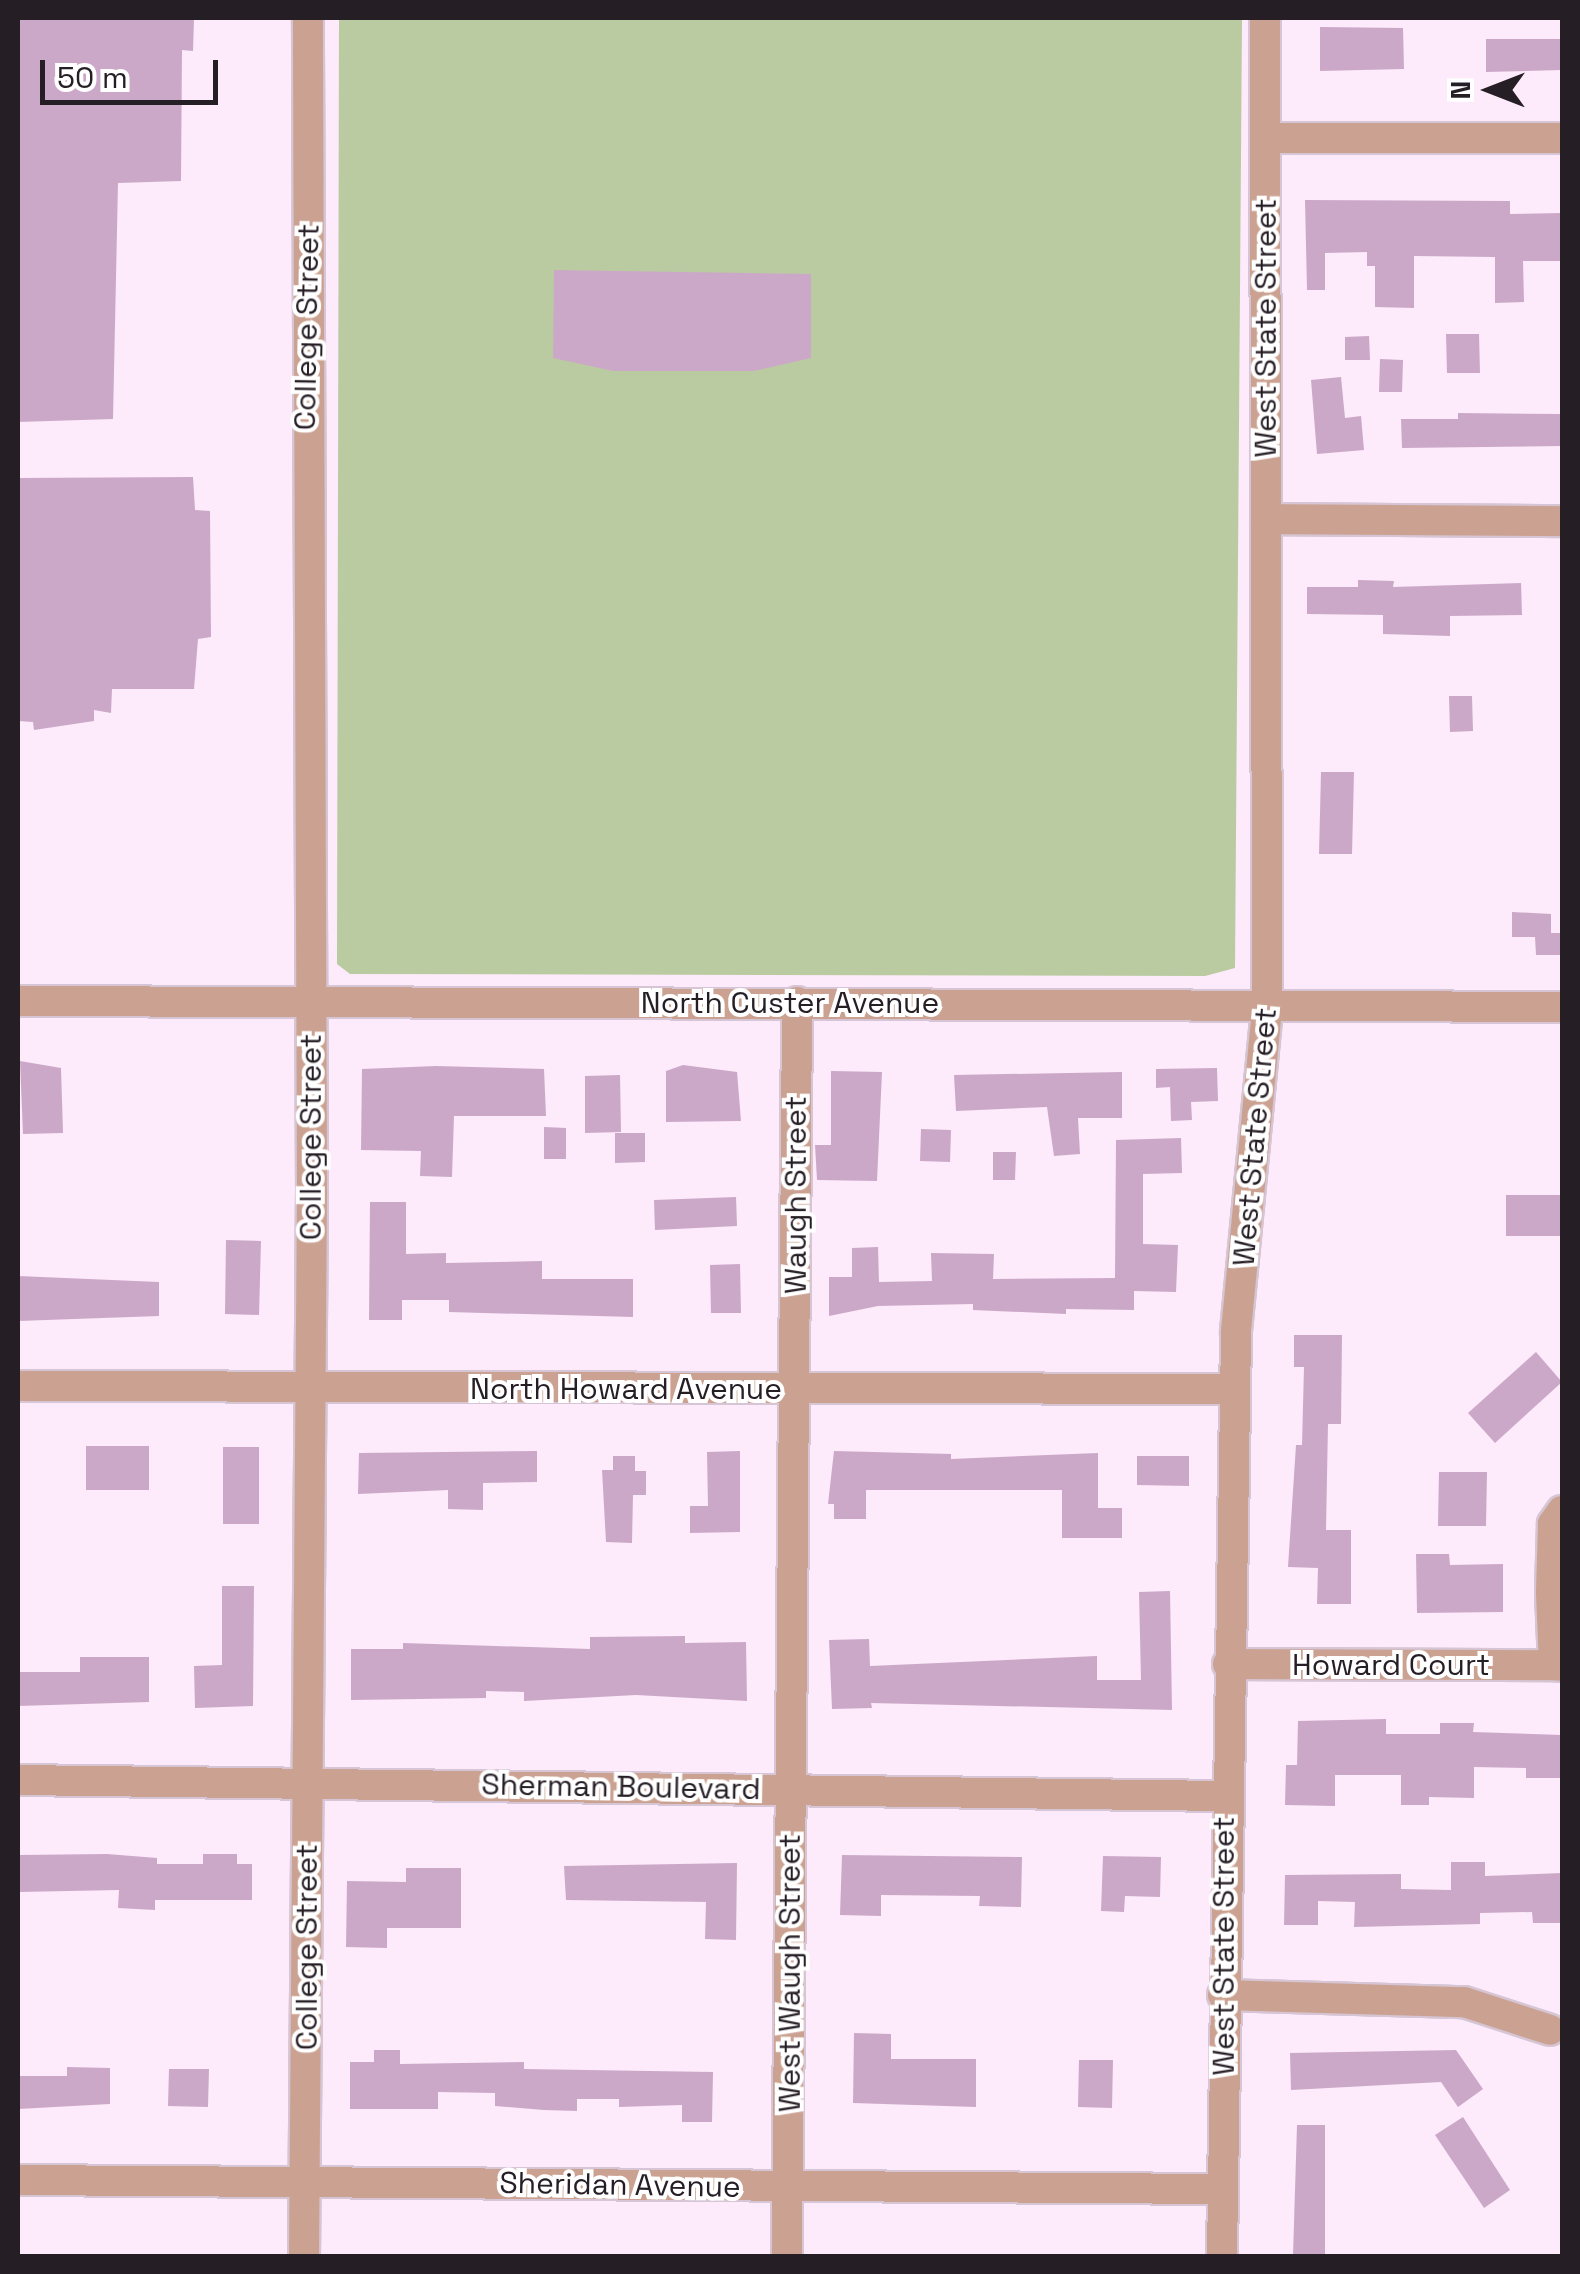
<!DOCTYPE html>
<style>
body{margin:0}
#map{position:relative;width:1580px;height:2274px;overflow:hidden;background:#fdeafa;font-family:"Space Grotesk",sans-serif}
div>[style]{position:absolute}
.green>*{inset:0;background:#bacba1}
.building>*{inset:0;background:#cca8c8}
.roads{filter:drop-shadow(2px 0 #d6c5d4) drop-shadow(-2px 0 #d6c5d4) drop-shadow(0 2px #d6c5d4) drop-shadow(0 -2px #d6c5d4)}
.minor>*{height:30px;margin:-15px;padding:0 15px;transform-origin:15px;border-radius:15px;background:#cba291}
span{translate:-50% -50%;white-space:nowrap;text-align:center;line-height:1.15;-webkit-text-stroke:8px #fff;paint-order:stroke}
.street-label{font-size:30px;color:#261e25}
.frame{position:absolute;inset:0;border:20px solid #261e25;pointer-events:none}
.north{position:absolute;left:1440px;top:40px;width:100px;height:100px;-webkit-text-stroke:8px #fff;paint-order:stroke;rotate:270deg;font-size:28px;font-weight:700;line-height:40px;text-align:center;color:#261e25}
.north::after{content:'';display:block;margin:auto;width:35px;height:45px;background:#261e25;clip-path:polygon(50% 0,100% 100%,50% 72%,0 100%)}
.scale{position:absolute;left:40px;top:60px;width:178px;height:45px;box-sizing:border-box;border:5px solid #261e25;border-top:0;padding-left:12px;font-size:30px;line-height:35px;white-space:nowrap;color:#261e25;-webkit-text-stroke:8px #fff;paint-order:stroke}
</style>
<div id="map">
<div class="green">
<div style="clip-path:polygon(339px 18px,1242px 18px,1235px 968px,1205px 976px,350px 974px,337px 964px)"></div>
</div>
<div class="building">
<div style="clip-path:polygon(18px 18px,194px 18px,193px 51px,182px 50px,181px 181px,118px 183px,113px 419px,18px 422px)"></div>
<div style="clip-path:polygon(1320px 27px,1403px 28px,1404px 69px,1320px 71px)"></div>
<div style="clip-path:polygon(1486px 39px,1562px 39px,1562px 70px,1486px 72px)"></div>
<div style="clip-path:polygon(1305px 200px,1510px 201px,1510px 214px,1562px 213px,1562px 261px,1523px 261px,1524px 302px,1495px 303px,1495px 257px,1414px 256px,1414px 308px,1375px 307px,1375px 266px,1367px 266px,1367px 252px,1325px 253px,1325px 290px,1307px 290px)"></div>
<div style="clip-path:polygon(554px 270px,811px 274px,811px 358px,754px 371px,613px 371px,553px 358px)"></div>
<div style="clip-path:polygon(1446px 334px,1479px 334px,1480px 373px,1447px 373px)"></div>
<div style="clip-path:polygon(1369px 336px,1370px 360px,1345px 360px,1345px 337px)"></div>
<div style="clip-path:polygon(1380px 359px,1403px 360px,1402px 392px,1379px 392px)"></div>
<div style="clip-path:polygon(1341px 377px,1345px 418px,1361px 416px,1364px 450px,1317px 454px,1311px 380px)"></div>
<div style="clip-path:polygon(1458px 413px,1562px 414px,1562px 446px,1402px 448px,1401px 419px,1458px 419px)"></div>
<div style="clip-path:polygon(193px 477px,195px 510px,210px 511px,211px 637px,198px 639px,194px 689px,112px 689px,111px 713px,94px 710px,94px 721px,34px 730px,33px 722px,18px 721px,18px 478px)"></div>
<div style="clip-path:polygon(1358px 580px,1394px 581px,1393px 587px,1521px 583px,1522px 615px,1450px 616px,1450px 636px,1383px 634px,1383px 615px,1307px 614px,1307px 587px,1358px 587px)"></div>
<div style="clip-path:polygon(1449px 696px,1472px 696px,1473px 731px,1450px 732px)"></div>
<div style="clip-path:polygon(1321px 772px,1354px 772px,1352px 854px,1319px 854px)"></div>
<div style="clip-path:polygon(1512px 912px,1551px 914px,1551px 933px,1562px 933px,1562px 955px,1536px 955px,1535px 937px,1512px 937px)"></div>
<div style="clip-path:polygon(20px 1061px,61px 1068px,63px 1133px,23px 1134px)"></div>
<div style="clip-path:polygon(683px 1065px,737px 1072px,741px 1121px,666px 1122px,666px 1071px)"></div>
<div style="clip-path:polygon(436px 1066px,544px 1069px,546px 1116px,454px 1116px,452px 1177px,420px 1176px,421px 1151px,361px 1150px,362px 1069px)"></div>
<div style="clip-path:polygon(1217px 1068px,1218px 1101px,1191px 1102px,1192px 1120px,1171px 1121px,1170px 1087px,1156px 1088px,1156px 1069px)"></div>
<div style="clip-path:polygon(831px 1071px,882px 1072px,877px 1181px,817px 1180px,815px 1145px,831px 1145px)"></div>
<div style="clip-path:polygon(1122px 1072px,1122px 1118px,1078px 1118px,1080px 1154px,1054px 1156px,1047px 1107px,956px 1111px,954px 1075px)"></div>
<div style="clip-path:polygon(620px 1075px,621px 1132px,585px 1133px,585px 1076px)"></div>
<div style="clip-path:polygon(544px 1127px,566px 1128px,566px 1159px,544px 1159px)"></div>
<div style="clip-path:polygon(921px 1129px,951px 1130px,950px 1162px,920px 1161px)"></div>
<div style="clip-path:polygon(615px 1133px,645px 1133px,645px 1162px,615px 1163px)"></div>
<div style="clip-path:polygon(1181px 1138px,1182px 1173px,1143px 1174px,1143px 1244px,1178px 1245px,1176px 1292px,1134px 1291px,1134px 1310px,1066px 1309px,1066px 1314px,973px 1310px,973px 1304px,878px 1306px,829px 1316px,829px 1277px,852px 1277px,852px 1248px,878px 1247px,879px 1282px,932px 1281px,931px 1253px,994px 1254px,993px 1279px,1115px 1278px,1116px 1140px)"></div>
<div style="clip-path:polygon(993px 1152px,1016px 1152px,1015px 1180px,993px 1180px)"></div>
<div style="clip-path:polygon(1506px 1195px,1562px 1195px,1562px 1236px,1506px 1236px)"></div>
<div style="clip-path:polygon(736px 1197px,737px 1226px,655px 1230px,654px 1200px)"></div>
<div style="clip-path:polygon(370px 1202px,406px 1202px,406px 1254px,446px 1253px,446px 1263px,542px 1261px,542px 1279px,633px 1279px,633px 1317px,449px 1312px,449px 1300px,402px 1300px,402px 1320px,369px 1320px)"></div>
<div style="clip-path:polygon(226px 1240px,261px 1241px,259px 1315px,225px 1314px)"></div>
<div style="clip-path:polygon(740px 1264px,741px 1313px,711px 1313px,710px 1265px)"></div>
<div style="clip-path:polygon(18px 1276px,159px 1282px,159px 1316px,18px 1321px)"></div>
<div style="clip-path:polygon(1294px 1335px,1342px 1335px,1341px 1424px,1328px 1424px,1326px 1530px,1351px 1530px,1351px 1604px,1317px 1604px,1318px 1568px,1288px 1567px,1296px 1445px,1302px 1445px,1304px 1367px,1294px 1367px)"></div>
<div style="clip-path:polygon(1536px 1352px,1562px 1382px,1495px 1443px,1468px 1413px)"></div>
<div style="clip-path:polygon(86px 1446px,149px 1446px,149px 1490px,86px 1490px)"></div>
<div style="clip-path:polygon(223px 1447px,259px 1447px,259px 1524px,223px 1524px)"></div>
<div style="clip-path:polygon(537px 1451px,537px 1482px,483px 1483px,483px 1510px,448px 1509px,448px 1490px,358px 1494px,359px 1453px)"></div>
<div style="clip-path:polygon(740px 1451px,740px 1532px,690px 1533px,690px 1506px,708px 1506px,707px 1452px)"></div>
<div style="clip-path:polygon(834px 1451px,951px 1454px,951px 1459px,1098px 1453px,1098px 1508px,1122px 1508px,1122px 1538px,1062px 1538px,1062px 1490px,866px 1490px,866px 1519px,834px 1519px,834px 1504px,828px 1504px)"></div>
<div style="clip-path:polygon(613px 1456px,635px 1456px,635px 1471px,646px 1471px,646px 1495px,633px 1495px,632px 1543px,606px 1542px,602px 1470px,613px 1470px)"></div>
<div style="clip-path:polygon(1137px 1456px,1189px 1456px,1189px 1486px,1137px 1485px)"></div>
<div style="clip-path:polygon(1439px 1472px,1487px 1472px,1486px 1526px,1438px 1526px)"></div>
<div style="clip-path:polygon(1416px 1554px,1449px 1554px,1450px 1565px,1503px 1564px,1503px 1612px,1417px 1613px)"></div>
<div style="clip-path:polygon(222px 1586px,254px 1586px,253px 1706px,195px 1708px,194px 1666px,222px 1665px)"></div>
<div style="clip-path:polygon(1170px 1591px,1172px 1710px,871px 1703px,872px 1708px,832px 1709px,829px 1640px,869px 1639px,870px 1666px,1097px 1656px,1097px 1680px,1141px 1680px,1139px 1592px)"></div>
<div style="clip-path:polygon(685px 1636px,685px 1643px,746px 1642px,747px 1701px,636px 1695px,524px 1701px,524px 1692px,486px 1691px,486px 1698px,351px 1700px,351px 1649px,403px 1649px,403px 1643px,590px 1649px,590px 1637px)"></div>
<div style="clip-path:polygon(80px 1657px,149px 1657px,149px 1702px,18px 1706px,18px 1672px,80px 1672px)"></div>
<div style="clip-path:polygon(1386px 1719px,1386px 1734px,1440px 1734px,1440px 1723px,1474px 1723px,1473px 1732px,1562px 1735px,1562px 1778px,1526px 1778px,1526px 1768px,1474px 1767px,1474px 1798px,1429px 1797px,1429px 1805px,1401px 1805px,1401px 1775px,1335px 1775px,1335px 1806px,1285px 1805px,1286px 1765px,1297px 1765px,1298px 1721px)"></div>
<div style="clip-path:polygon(107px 1854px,157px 1858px,157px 1864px,203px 1864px,203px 1854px,237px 1854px,237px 1864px,252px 1864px,252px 1900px,155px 1900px,155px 1910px,118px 1908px,119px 1890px,18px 1892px,18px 1855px)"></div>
<div style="clip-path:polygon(842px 1855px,1022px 1857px,1021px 1907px,979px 1906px,980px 1896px,881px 1895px,881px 1916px,840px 1915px)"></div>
<div style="clip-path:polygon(1103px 1856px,1161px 1857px,1160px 1897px,1125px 1896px,1124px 1912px,1101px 1911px)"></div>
<div style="clip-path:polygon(1451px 1862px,1485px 1862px,1485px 1876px,1562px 1873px,1562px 1923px,1533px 1923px,1532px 1912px,1480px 1913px,1480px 1924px,1354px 1927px,1355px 1902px,1318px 1901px,1318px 1925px,1284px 1925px,1285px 1875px,1401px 1874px,1401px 1889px,1451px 1890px)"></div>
<div style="clip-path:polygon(737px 1863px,736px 1940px,705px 1939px,706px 1902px,566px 1900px,564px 1866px)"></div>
<div style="clip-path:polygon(406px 1868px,461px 1868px,461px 1928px,387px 1928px,387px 1948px,346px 1947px,347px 1881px,406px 1882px)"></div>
<div style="clip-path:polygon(854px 2033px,891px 2034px,891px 2059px,976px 2059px,976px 2107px,853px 2103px)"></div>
<div style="clip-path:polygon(374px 2050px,400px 2050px,400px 2064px,524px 2062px,524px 2069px,713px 2072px,712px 2122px,682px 2122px,682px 2105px,619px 2107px,619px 2099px,577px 2099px,577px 2111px,544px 2110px,495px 2106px,495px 2093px,438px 2092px,438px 2109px,350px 2109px,350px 2062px,374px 2062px)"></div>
<div style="clip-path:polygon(1456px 2050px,1483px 2089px,1458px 2107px,1441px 2082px,1291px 2090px,1290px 2053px)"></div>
<div style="clip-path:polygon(1079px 2060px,1113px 2060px,1112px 2108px,1078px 2107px)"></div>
<div style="clip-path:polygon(67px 2067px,110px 2068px,110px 2104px,18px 2109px,18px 2076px,67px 2076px)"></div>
<div style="clip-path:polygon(169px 2069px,209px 2069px,208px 2107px,168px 2106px)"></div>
<div style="clip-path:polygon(1463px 2117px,1510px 2190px,1484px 2208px,1435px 2135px)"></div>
<div style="clip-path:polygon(1297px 2125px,1325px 2125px,1325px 2256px,1293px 2256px)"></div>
</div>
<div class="roads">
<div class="minor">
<div style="left:1265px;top:138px;width:297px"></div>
<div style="left:1266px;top:519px;width:296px;rotate:0.4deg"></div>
<div style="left:18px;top:1001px;width:1544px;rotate:0.22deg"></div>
<div style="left:18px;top:1386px;width:1217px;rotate:0.14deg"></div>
<div style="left:1562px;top:1511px;width:16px;rotate:125deg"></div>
<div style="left:1553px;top:1524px;width:69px;rotate:91.7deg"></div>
<div style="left:1551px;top:1593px;width:72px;rotate:87.6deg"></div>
<div style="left:1554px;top:1665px;width:8px;rotate:7deg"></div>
<div style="left:1228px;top:1664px;width:326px;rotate:0.2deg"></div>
<div style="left:18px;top:1780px;width:1207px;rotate:0.76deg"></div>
<div style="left:1223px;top:1995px;width:241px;rotate:1.7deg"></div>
<div style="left:1464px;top:2002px;width:90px;rotate:18deg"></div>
<div style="left:18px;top:2180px;width:1205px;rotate:0.43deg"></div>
<div style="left:304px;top:2256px;width:1063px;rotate:-89.57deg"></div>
<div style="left:312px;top:1193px;width:1175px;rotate:-90.2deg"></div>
<div style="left:787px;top:2256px;width:1254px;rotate:-89.54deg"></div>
<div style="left:1222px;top:2256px;width:925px;rotate:-89.13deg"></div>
<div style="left:1236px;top:1331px;width:325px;rotate:-84.5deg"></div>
<div style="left:1267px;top:1007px;width:989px;rotate:-90.12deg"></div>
</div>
</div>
<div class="street-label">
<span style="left:307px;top:327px;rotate:-89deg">College Street</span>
<span style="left:1266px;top:328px;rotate:-90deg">West State Street</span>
<span style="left:790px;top:1003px">North Custer Avenue</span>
<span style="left:311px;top:1137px;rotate:-90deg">College Street</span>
<span style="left:1255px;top:1137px;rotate:-85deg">West State Street</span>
<span style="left:796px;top:1195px;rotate:-90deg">Waugh Street</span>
<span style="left:626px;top:1389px">North Howard Avenue</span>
<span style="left:1391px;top:1665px">Howard Court</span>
<span style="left:621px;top:1787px;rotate:1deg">Sherman Boulevard</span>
<span style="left:1224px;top:1946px;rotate:-90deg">West State Street</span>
<span style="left:307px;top:1947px;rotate:-90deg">College Street</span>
<span style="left:790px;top:1973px;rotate:-90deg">West Waugh Street</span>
<span style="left:620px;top:2185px;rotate:1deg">Sheridan Avenue</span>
</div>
<div class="frame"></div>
<div class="north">N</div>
<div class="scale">50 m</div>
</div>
